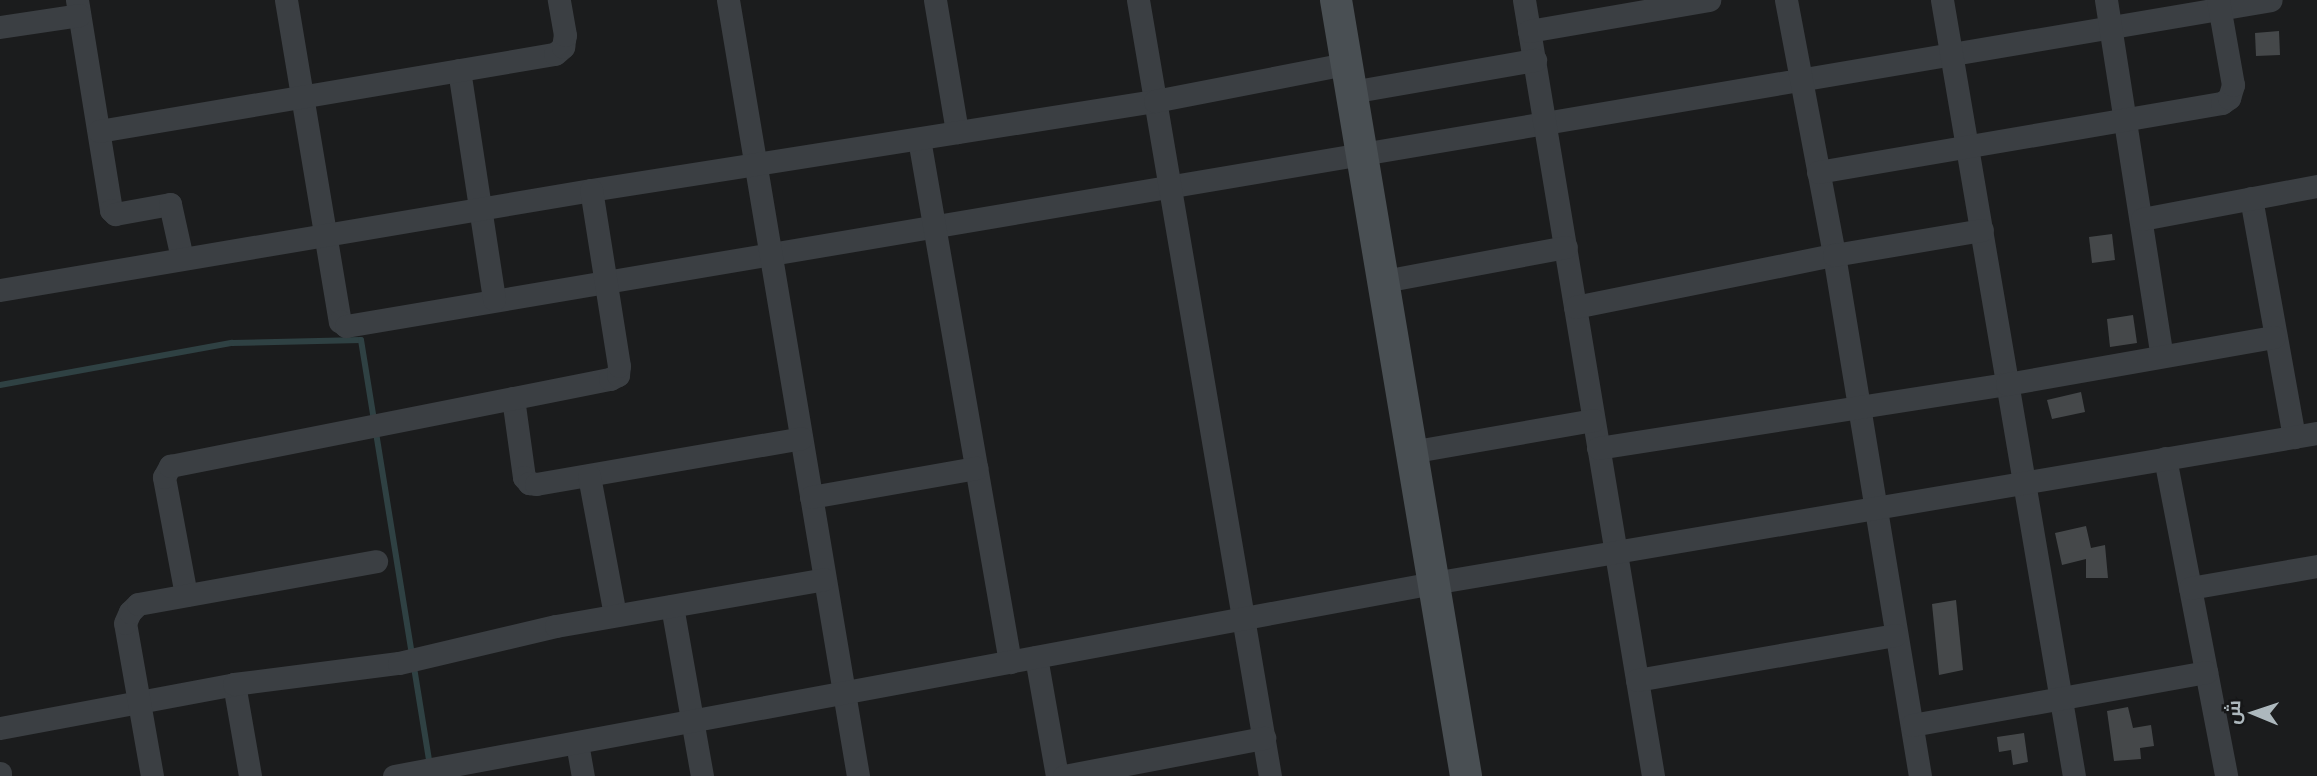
<!DOCTYPE html>
<meta charset="utf-8">
<style>
body{margin:0}
#map{position:relative;width:2317px;height:776px;overflow:hidden;background:#1b1c1d;font-family:Lato,Cairo,sans-serif}
div>[style]{position:absolute}
.stream>*{height:6px;margin:-3px;padding:0 3px;transform-origin:3px;border-radius:3px;background:#2f4143}
.building>*{inset:0;background:#45484a}
.street>*{height:23px;margin:-11.5px;padding:0 11.5px;transform-origin:11.5px;border-radius:11.5px;background:#3b3f43}
.secondary>*{height:32px;margin:-16px;padding:0 16px;transform-origin:16px;border-radius:16px;background:#494f53}
span{translate:-50% -50%;white-space:nowrap;text-align:center;line-height:1.15;-webkit-text-stroke:5px #161718;paint-order:stroke}
.north{position:absolute;left:2219px;top:678px;width:70px;height:70px;-webkit-text-stroke:5px #161718;paint-order:stroke;rotate:272deg;font-size:19px;font-weight:700;line-height:28px;text-align:center;color:#adb8bd}
.north::after{content:'';display:block;margin:auto;width:24px;height:32px;background:#adb8bd;clip-path:polygon(50% 0,100% 100%,50% 72%,0 100%)}
</style>
<div id="map">
<div class="stream">
<div style="left:0;top:385px;width:236px;rotate:-10.3deg"></div>
<div style="left:232px;top:343px;width:129px;rotate:-1.3deg"></div>
<div style="left:361px;top:340px;width:430px;rotate:80.8deg"></div>
</div>
<div class="building">
<div style="clip-path:polygon(2279px 31px,2280px 55px,2256px 56px,2255px 33px)"></div>
<div style="clip-path:polygon(2112px 234px,2115px 260px,2092px 263px,2089px 237px)"></div>
<div style="clip-path:polygon(2133px 315px,2137px 343px,2110px 347px,2107px 319px)"></div>
<div style="clip-path:polygon(2081px 392px,2085px 412px,2052px 419px,2047px 400px)"></div>
<div style="clip-path:polygon(2086px 526px,2091px 548px,2105px 545px,2108px 578px,2086px 578px,2086px 559px,2062px 565px,2055px 533px)"></div>
<div style="clip-path:polygon(1956px 600px,1963px 670px,1939px 675px,1932px 604px)"></div>
<div style="clip-path:polygon(2128px 707px,2133px 728px,2151px 725px,2154px 746px,2140px 748px,2141px 759px,2114px 761px,2107px 711px)"></div>
<div style="clip-path:polygon(2024px 733px,2028px 762px,2013px 765px,2011px 750px,1999px 752px,1997px 737px)"></div>
</div>
<div class="street">
<div style="left:77px;top:0;width:213px;rotate:80.8deg"></div>
<div style="left:111px;top:210px;width:6px;rotate:45deg"></div>
<div style="left:115px;top:214px;width:56px;rotate:-10.3deg"></div>
<div style="left:170px;top:204px;width:55px;rotate:77.5deg"></div>
<div style="left:286px;top:0;width:326px;rotate:80.5deg"></div>
<div style="left:340px;top:321px;width:8px;rotate:40deg"></div>
<div style="left:346px;top:326px;width:1952px;rotate:-9.61deg"></div>
<div style="left:728px;top:0;width:787px;rotate:80.49deg"></div>
<div style="left:935px;top:0;width:134px;rotate:80.5deg"></div>
<div style="left:1138px;top:0;width:787px;rotate:80.35deg"></div>
<div style="left:1524px;top:0;width:787px;rotate:80.56deg"></div>
<div style="left:1786px;top:0;width:259px;rotate:79.3deg"></div>
<div style="left:1834px;top:255px;width:528px;rotate:80.63deg"></div>
<div style="left:1942px;top:0;width:787px;rotate:80.35deg"></div>
<div style="left:2106px;top:0;width:360px;rotate:81.1deg"></div>
<div style="left:0;top:27px;width:80px;rotate:-8.6deg"></div>
<div style="left:1529px;top:31px;width:183px;rotate:-9.8deg"></div>
<div style="left:459px;top:70px;width:232px;rotate:81.3deg"></div>
<div style="left:1351px;top:92px;width:187px;rotate:-9.9deg"></div>
<div style="left:99px;top:131px;width:462px;rotate:-9.6deg"></div>
<div style="left:555px;top:54px;width:11px;rotate:-41deg"></div>
<div style="left:563px;top:47px;width:12px;rotate:-81deg"></div>
<div style="left:565px;top:35px;width:36px;rotate:-100deg"></div>
<div style="left:919px;top:139px;width:531px;rotate:80.13deg"></div>
<div style="left:1818px;top:172px;width:410px;rotate:-9.7deg"></div>
<div style="left:2222px;top:103px;width:9px;rotate:-36deg"></div>
<div style="left:2229px;top:98px;width:14px;rotate:-73deg"></div>
<div style="left:2233px;top:85px;width:86px;rotate:-100deg"></div>
<div style="left:2251px;top:198px;width:243px;rotate:79.8deg"></div>
<div style="left:2142px;top:219px;width:178px;rotate:-10.7deg"></div>
<div style="left:1384px;top:281px;width:185px;rotate:-10.6deg"></div>
<div style="left:0;top:290px;width:599px;rotate:-9.6deg"></div>
<div style="left:591px;top:190px;width:571px;rotate:-8.97deg"></div>
<div style="left:1155px;top:101px;width:195px;rotate:-11deg"></div>
<div style="left:1575px;top:307px;width:264px;rotate:-11.4deg"></div>
<div style="left:1834px;top:255px;width:150px;rotate:-9.6deg"></div>
<div style="left:513px;top:398px;width:80px;rotate:82.1deg"></div>
<div style="left:524px;top:477px;width:8px;rotate:50deg"></div>
<div style="left:529px;top:483px;width:7px;rotate:8deg"></div>
<div style="left:536px;top:484px;width:269px;rotate:-9.8deg"></div>
<div style="left:1598px;top:448px;width:414px;rotate:-8.9deg"></div>
<div style="left:2007px;top:384px;width:271px;rotate:-10deg"></div>
<div style="left:1410px;top:452px;width:186px;rotate:-9.9deg"></div>
<div style="left:2165px;top:458px;width:324px;rotate:79.1deg"></div>
<div style="left:589px;top:476px;width:141px;rotate:79.4deg"></div>
<div style="left:811px;top:497px;width:168px;rotate:-10deg"></div>
<div style="left:2190px;top:588px;width:129px;rotate:-9.8deg"></div>
<div style="left:186px;top:595px;width:120px;rotate:-100.6deg"></div>
<div style="left:164px;top:477px;width:13px;rotate:-61deg"></div>
<div style="left:170px;top:466px;width:449px;rotate:-11.2deg"></div>
<div style="left:610px;top:379px;width:9px;rotate:-27deg"></div>
<div style="left:618px;top:375px;width:9px;rotate:-84deg"></div>
<div style="left:619px;top:366px;width:178px;rotate:-99deg"></div>
<div style="left:672px;top:606px;width:173px;rotate:80deg"></div>
<div style="left:1036px;top:657px;width:121px;rotate:80deg"></div>
<div style="left:1637px;top:680px;width:262px;rotate:-9.9deg"></div>
<div style="left:234px;top:684px;width:93px;rotate:80.1deg"></div>
<div style="left:1912px;top:725px;width:299px;rotate:-10.2deg"></div>
<div style="left:0;top:728px;width:238px;rotate:-10.6deg"></div>
<div style="left:234px;top:684px;width:166px;rotate:-7.3deg"></div>
<div style="left:399px;top:663px;width:161px;rotate:-13.3deg"></div>
<div style="left:556px;top:626px;width:272px;rotate:-9.9deg"></div>
<div style="left:577px;top:743px;width:34px;rotate:80deg"></div>
<div style="left:0;top:773px;width:3px;rotate:90deg"></div>
<div style="left:152px;top:776px;width:155px;rotate:-100deg"></div>
<div style="left:125px;top:623px;width:12px;rotate:-66deg"></div>
<div style="left:130px;top:612px;width:11px;rotate:-45deg"></div>
<div style="left:138px;top:604px;width:242px;rotate:-10.2deg"></div>
<div style="left:394px;top:776px;width:1057px;rotate:-10.52deg"></div>
<div style="left:1433px;top:583px;width:897px;rotate:-9.63deg"></div>
<div style="left:1064px;top:776px;width:204px;rotate:-10.8deg"></div>
</div>
<div class="secondary">
<div style="left:1336px;top:0;width:787px;rotate:80.49deg"></div>
</div>
<div class="north">ش</div>
</div>
